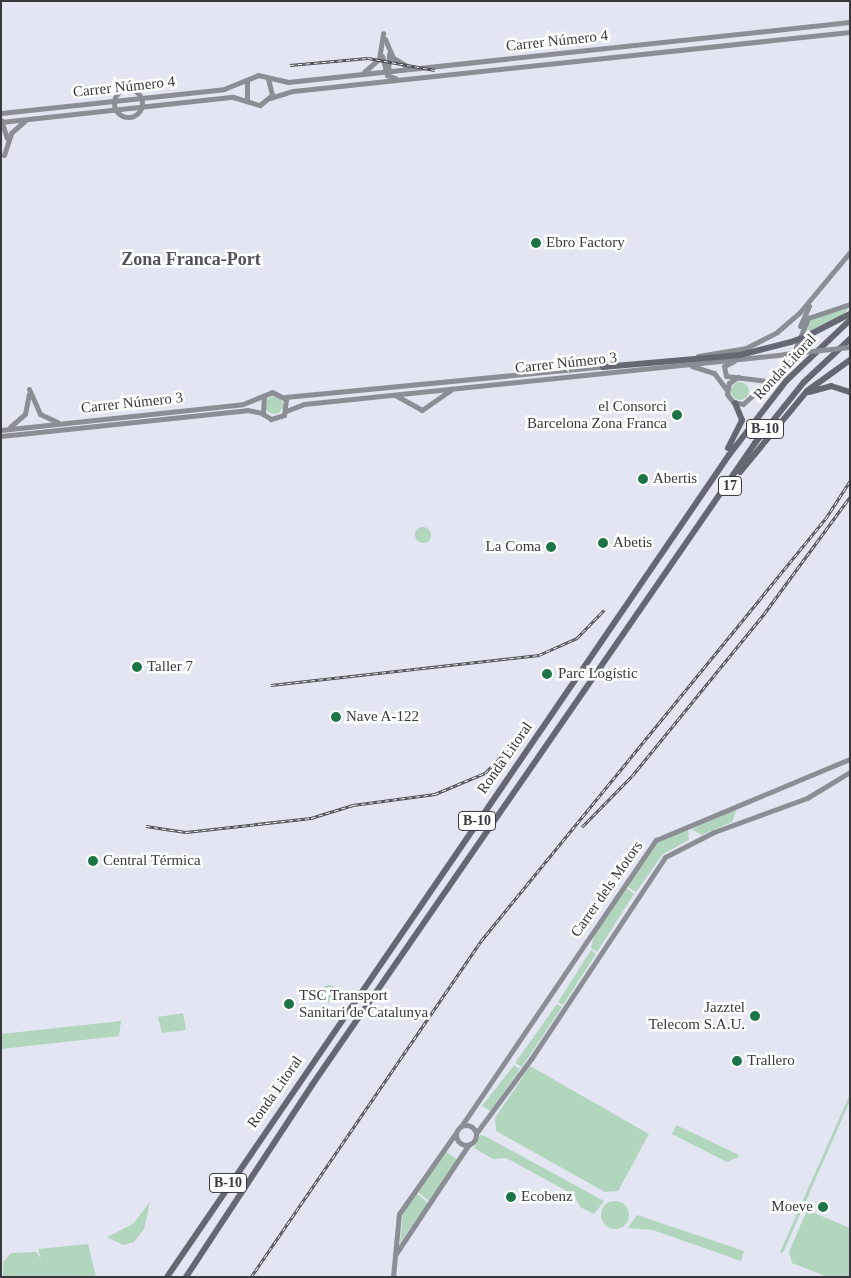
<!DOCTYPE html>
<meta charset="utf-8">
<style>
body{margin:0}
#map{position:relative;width:851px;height:1278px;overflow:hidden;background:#e3e5f2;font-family:Georgia,serif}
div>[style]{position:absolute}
.green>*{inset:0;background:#b2d5be}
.round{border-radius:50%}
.secondary>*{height:5px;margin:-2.5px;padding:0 2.5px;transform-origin:2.5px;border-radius:2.5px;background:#8c8e96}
.secondary>.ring{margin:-2.5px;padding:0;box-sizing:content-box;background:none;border:5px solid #8c8e96;border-radius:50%}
.highway>*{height:6px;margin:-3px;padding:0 3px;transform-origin:3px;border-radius:3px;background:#656772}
.rail>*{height:3px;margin-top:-1.5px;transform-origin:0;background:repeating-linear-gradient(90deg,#fff 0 4px,#4c4d53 0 8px);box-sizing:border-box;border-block:1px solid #4c4d53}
.secondary-bridge>*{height:5px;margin:-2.5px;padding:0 2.5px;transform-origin:2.5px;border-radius:2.5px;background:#8c8e96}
.highway-bridge>*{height:6px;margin:-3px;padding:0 3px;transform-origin:3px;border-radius:3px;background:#656772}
.dots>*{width:14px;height:14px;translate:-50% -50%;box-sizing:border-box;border:2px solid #fff;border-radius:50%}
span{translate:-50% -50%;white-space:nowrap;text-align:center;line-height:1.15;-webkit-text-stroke:5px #fff;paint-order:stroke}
.shield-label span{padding:1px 4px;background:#fff;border:1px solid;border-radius:4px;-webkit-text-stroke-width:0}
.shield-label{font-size:14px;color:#38393e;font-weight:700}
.street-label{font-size:15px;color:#38393e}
.poi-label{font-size:15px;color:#38393e}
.left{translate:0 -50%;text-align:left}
.right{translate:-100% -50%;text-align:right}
.quarter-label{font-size:18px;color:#4f515b;font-weight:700}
.frame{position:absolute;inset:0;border:2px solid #38393e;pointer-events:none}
</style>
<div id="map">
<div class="green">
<div style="clip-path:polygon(850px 306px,844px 314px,802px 335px,811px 319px)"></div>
<div class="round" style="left:731px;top:382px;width:18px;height:18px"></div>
<div class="round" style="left:265px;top:396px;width:18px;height:18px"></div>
<div class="round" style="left:415px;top:527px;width:16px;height:16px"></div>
<div style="clip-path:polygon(738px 806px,732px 822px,701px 835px,692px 829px)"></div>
<div style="clip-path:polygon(684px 830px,688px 830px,689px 840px,663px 854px,636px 892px,627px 886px,657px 843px)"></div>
<div style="clip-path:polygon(626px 888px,634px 894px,597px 952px,591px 948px,594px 935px)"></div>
<div style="clip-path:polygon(591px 950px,596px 954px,563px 1005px,558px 1002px)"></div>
<div class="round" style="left:320px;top:985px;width:18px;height:18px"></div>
<div style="clip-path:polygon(557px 1004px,562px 1007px,522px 1067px,515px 1063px)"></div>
<div style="clip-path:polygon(183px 1013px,186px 1030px,162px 1033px,158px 1017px)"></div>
<div style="clip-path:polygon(121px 1021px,119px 1036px,1px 1049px,1px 1034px)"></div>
<div style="clip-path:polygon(514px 1065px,520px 1069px,491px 1111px,482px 1106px)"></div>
<div style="clip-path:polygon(530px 1066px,649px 1134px,618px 1191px,605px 1192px,496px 1131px,495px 1118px)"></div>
<div style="clip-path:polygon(850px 1094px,850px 1101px,783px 1253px,780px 1252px)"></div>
<div style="clip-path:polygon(676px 1125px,739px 1155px,738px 1157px,727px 1162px,672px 1134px)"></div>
<div style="clip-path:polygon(480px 1135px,485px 1136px,604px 1201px,594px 1214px,580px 1207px,574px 1195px,506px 1158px,493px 1159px,474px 1148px)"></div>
<div style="clip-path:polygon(445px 1151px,458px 1160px,429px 1201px,417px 1191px)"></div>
<div style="clip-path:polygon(416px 1193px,428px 1203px,400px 1243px,403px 1213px)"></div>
<div class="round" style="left:601px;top:1201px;width:28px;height:28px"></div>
<div style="clip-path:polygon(150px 1202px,144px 1229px,134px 1242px,123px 1245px,107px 1237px,133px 1224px)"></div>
<div style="clip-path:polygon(807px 1210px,850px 1228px,850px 1277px,828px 1277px,792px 1263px,789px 1252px)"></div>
<div style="clip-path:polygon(637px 1215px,744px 1251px,741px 1261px,653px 1230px,628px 1228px)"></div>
<div style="clip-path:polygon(88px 1244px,96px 1277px,3px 1277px,3px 1262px,11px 1253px,36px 1252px,41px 1259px,38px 1249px)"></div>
</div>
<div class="secondary">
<div style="left:385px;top:39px;width:21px;rotate:67deg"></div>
<div style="left:393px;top:58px;width:20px;rotate:30deg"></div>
<div style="left:382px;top:56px;width:20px;rotate:75deg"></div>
<div style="left:387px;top:75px;width:9px;rotate:21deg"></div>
<div style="left:364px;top:72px;width:20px;rotate:-41deg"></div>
<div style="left:379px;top:59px;width:26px;rotate:-81deg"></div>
<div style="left:388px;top:73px;width:19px;rotate:-87deg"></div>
<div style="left:247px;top:80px;width:20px;rotate:90deg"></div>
<div class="ring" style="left:114px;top:89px;width:23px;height:23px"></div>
<div style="left:270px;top:98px;width:24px;rotate:-17deg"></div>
<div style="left:293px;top:91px;width:560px;rotate:-6.05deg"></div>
<div style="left:1px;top:113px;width:224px;rotate:-6.1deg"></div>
<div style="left:224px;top:89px;width:37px;rotate:-22deg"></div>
<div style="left:258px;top:75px;width:31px;rotate:13deg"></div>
<div style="left:288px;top:82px;width:565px;rotate:-6.09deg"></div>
<div style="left:1px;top:120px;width:19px;rotate:72deg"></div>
<div style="left:1px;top:122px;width:233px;rotate:-6.2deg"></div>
<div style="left:233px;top:97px;width:28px;rotate:17deg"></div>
<div style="left:260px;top:105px;width:16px;rotate:-40deg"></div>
<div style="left:272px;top:95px;width:16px;rotate:-104deg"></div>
<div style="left:4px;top:155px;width:23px;rotate:-72deg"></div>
<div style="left:11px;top:133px;width:18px;rotate:-41deg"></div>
<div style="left:800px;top:326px;width:22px;rotate:-66deg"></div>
<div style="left:698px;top:356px;width:49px;rotate:-9.5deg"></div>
<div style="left:746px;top:348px;width:35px;rotate:-27deg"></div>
<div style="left:777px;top:332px;width:30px;rotate:-41deg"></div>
<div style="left:800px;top:312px;width:78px;rotate:-50.2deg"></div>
<div style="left:734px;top:361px;width:11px;rotate:153deg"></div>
<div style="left:724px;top:366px;width:10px;rotate:79deg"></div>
<div style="left:726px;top:376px;width:38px;rotate:7deg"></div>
<div style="left:692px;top:366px;width:23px;rotate:18deg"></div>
<div style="left:714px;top:373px;width:20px;rotate:53deg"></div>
<div style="left:738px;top:377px;width:11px;rotate:146deg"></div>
<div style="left:729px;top:383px;width:11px;rotate:100deg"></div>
<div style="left:727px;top:394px;width:10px;rotate:53deg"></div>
<div style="left:733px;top:402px;width:10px;rotate:11deg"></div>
<div style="left:743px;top:404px;width:63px;rotate:-41.8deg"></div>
<div style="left:790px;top:362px;width:48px;rotate:-67.8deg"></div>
<div style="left:808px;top:318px;width:44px;rotate:-18.4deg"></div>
<div style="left:29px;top:389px;width:27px;rotate:66deg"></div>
<div style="left:40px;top:414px;width:19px;rotate:25deg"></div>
<div style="left:395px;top:395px;width:31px;rotate:29deg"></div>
<div style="left:422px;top:410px;width:35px;rotate:-35deg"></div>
<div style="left:285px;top:397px;width:321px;rotate:-5.5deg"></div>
<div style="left:286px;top:411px;width:19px;rotate:-21deg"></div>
<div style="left:304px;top:404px;width:483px;rotate:-5.9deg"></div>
<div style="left:10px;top:427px;width:20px;rotate:-41deg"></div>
<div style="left:25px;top:414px;width:20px;rotate:-79deg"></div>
<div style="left:1px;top:430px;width:243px;rotate:-6.1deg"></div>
<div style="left:243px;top:404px;width:31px;rotate:-22deg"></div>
<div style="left:272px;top:392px;width:16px;rotate:27deg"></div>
<div style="left:286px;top:399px;width:16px;rotate:97deg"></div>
<div style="left:284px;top:415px;width:14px;rotate:163deg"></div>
<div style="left:271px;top:419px;width:9px;rotate:-148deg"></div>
<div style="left:263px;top:414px;width:18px;rotate:-87deg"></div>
<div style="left:1px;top:436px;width:247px;rotate:-6deg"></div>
<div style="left:247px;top:410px;width:16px;rotate:11deg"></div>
<div style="left:462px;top:1125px;width:345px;rotate:-55.8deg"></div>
<div style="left:656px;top:840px;width:210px;rotate:-22.7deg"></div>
<div class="ring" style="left:456px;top:1125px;width:15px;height:15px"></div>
<div style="left:477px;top:1132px;width:91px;rotate:-53.5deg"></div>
<div style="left:531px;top:1059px;width:242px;rotate:-56.4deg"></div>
<div style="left:665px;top:857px;width:55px;rotate:-27deg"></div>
<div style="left:714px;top:832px;width:99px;rotate:-20.1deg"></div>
<div style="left:807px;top:798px;width:50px;rotate:-31.2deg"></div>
<div style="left:395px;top:1255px;width:133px;rotate:-56.3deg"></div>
<div style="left:393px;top:1277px;width:63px;rotate:-84.6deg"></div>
<div style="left:399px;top:1214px;width:98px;rotate:-55deg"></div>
</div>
<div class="highway">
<div style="left:805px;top:337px;width:51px;rotate:-27.1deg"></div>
<div style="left:603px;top:367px;width:138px;rotate:-5deg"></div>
<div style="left:740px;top:355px;width:53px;rotate:-14.3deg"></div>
<div style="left:809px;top:392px;width:23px;rotate:-15deg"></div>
<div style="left:831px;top:386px;width:20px;rotate:18deg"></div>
<div style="left:728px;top:448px;width:31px;rotate:-63deg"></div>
<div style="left:742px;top:420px;width:18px;rotate:-112deg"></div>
<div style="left:740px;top:472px;width:105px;rotate:-50.4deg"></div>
<div style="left:807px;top:391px;width:53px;rotate:-35.8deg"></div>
<div style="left:167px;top:1277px;width:996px;rotate:-55.64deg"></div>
<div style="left:729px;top:455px;width:93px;rotate:-52.4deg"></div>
<div style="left:786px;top:381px;width:88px;rotate:-43.6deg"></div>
<div style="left:186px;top:1277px;width:230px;rotate:-56.7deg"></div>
<div style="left:312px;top:1085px;width:780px;rotate:-55.39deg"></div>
<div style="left:755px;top:443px;width:78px;rotate:-51.2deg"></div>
<div style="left:804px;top:382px;width:63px;rotate:-43.1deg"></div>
</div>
<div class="rail">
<div style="left:290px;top:65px;width:78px;rotate:-5.1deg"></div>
<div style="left:368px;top:58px;width:68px;rotate:10.2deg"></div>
<div style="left:271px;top:685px;width:270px;rotate:-6.4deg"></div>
<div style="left:539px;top:655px;width:42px;rotate:-24.1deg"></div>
<div style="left:577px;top:638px;width:39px;rotate:-46deg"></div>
<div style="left:146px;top:826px;width:40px;rotate:8.5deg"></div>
<div style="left:186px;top:832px;width:126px;rotate:-6.4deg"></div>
<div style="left:311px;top:818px;width:44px;rotate:-17.2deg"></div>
<div style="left:353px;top:805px;width:83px;rotate:-7.6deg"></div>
<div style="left:435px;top:794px;width:54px;rotate:-22.8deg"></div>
<div style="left:485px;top:773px;width:57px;rotate:-45deg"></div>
<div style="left:582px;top:827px;width:71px;rotate:-45.6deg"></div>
<div style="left:632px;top:776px;width:209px;rotate:-50.8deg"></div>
<div style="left:764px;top:614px;width:145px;rotate:-53.7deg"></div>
<div style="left:251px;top:1277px;width:407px;rotate:-55.6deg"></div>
<div style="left:481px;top:941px;width:546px;rotate:-50.8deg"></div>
<div style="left:826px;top:518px;width:44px;rotate:-57deg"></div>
</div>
<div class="secondary-bridge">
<div style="left:784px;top:354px;width:66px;rotate:-6.1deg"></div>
</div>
<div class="highway-bridge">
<div style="left:791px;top:342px;width:15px;rotate:-20deg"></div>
</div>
<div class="dots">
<div style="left:536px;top:243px;background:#1d7447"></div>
<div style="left:677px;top:415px;background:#1d7447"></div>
<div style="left:643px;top:479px;background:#1d7447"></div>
<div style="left:603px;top:543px;background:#1d7447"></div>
<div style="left:551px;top:547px;background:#1d7447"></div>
<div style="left:137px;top:667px;background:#1d7447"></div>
<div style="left:547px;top:674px;background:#1d7447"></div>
<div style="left:336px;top:717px;background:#1d7447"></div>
<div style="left:93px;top:861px;background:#1d7447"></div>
<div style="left:289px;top:1004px;background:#1d7447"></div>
<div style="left:755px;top:1016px;background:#1d7447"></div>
<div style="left:737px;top:1061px;background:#1d7447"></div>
<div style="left:511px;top:1197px;background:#1d7447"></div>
<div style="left:823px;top:1207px;background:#1d7447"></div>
</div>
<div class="shield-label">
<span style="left:765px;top:429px">B-10</span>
<span style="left:730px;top:486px">17</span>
<span style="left:477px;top:821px">B-10</span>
<span style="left:228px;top:1183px">B-10</span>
</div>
<div class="street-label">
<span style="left:557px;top:41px;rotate:-6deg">Carrer Número 4</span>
<span style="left:124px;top:87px;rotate:-6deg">Carrer Número 4</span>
<span style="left:566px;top:363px;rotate:-6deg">Carrer Número 3</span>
<span style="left:785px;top:367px;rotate:-47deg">Ronda Litoral</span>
<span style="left:132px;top:403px;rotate:-6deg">Carrer Número 3</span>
<span style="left:505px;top:758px;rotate:-55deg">Ronda Litoral</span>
<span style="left:607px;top:889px;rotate:-55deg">Carrer dels Motors</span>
<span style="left:275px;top:1092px;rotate:-55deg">Ronda Litoral</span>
</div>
<div class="poi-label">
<span class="left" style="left:546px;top:243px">Ebro Factory</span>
<span class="right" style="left:667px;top:415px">el Consorci<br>Barcelona Zona Franca</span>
<span class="left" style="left:653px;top:479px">Abertis</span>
<span class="left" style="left:613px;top:543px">Abetis</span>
<span class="right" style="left:541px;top:547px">La Coma</span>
<span class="left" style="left:147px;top:667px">Taller 7</span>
<span class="left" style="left:558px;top:674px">Parc Logístic</span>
<span class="left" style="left:346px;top:717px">Nave A-122</span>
<span class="left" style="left:103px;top:861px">Central Térmica</span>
<span class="left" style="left:299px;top:1004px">TSC Transport<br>Sanitari de Catalunya</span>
<span class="right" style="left:745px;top:1016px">Jazztel<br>Telecom S.A.U.</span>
<span class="left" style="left:747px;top:1061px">Trallero</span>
<span class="left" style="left:521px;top:1197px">Ecobenz</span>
<span class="right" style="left:813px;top:1207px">Moeve</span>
</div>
<div class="quarter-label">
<span style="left:191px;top:259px">Zona Franca-Port</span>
</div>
<div class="frame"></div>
</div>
